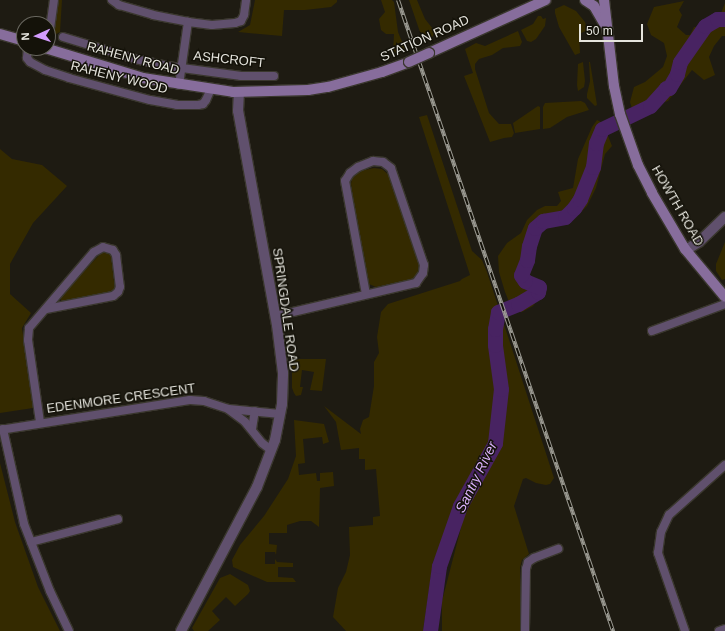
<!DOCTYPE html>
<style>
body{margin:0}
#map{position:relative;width:725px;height:631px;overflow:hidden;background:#1e1b12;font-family:Helvetica,sans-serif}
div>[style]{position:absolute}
.green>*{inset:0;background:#342a00}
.river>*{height:15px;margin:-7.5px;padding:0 7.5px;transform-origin:7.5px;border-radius:7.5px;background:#482362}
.roads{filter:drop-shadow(1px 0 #3a372e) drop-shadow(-1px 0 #3a372e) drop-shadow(0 1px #3a372e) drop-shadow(0 -1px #3a372e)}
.minor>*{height:8px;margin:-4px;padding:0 4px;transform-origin:4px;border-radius:4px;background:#60506d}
.tertiary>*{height:10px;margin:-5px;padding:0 5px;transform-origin:5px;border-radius:5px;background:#60506d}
.secondary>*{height:10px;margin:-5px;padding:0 5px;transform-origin:5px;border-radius:5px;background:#876d9c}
.rail>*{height:4px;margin-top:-2px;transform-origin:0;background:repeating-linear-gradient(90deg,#141209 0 8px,#9b9a92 0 16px);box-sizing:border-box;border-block:1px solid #9b9a92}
.bridges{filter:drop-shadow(1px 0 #3a372e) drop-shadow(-1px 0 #3a372e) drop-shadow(0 1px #3a372e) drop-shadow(0 -1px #3a372e)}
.secondary-bridge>*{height:10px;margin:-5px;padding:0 5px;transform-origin:5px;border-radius:5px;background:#876d9c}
span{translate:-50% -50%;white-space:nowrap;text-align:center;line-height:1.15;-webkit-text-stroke:3px #141209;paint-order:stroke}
.street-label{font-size:13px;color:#e5e4dd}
.water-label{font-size:14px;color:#dab1fc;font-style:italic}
.north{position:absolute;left:16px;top:16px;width:40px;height:40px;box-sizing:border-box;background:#141209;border:1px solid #68665e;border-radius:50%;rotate:267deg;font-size:11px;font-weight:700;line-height:16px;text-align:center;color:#e5e4dd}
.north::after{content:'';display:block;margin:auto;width:14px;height:18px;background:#d39cfd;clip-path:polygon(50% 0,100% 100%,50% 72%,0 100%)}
.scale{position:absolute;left:579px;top:24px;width:64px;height:18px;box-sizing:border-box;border:2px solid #e5e4dd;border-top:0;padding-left:5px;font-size:12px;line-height:14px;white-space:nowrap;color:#e5e4dd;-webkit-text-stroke:3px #141209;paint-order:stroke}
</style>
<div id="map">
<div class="green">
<div style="clip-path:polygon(57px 0,62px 0,60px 32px,52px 36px)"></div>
<div style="clip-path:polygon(255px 0,337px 0,337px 2px,331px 7px,305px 10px,284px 10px,282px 36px,238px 32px,250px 25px)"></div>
<div style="clip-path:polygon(381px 0,392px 0,394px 2px,398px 32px,405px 49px,396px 53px,393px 52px,394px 34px,386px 34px,381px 30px,379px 19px,385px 12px)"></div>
<div style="clip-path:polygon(409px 0,417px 0,425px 19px,433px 29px,434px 34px,431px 39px,422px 38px)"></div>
<div style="clip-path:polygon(684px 1px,679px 10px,682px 15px,677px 27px,686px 35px,690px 35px,694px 27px,700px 27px,709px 17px,721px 13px,725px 3px,725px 36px,722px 36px,714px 46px,709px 57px,715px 75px,704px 80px,692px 70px,668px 101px,661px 103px,651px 114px,639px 119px,635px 119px,630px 102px,634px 87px,645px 82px,663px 67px,667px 56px,664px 43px,651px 35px,647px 24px,654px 7px)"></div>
<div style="clip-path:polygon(564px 5px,576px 11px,585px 22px,588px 30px,579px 34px,580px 53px,575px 55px,559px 27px,555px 13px,555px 9px)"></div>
<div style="clip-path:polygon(538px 16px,541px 16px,543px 19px,546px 18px,545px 26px,536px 39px,531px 42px,527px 41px,521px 30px,533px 24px)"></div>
<div style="clip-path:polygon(518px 31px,522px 42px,520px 46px,503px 48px,492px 55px,479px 59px,475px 64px,475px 69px,489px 113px,499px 124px,511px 124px,514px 133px,512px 137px,504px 138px,490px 142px,464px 76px,473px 73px,465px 49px,476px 43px,485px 46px)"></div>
<div style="clip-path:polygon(583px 62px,585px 81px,584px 87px,578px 91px,577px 85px,578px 64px)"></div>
<div style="clip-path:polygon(589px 62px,590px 62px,597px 105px,595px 106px,587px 98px,587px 94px,590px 81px)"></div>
<div style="clip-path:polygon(581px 101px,585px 103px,589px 110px,567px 117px,550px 128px,543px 129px,543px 107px,545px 103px)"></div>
<div style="clip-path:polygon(538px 106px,540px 107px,540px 129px,515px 133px,513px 123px)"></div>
<div style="clip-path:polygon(427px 115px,472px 251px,482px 260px,487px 272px,554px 478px,550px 484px,546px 485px,536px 483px,526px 478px,523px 479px,514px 506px,529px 554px,522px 560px,520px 568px,521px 613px,520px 631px,442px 631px,442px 601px,463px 520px,453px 510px,445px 536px,433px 562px,423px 631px,346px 631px,333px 617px,338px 588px,346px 572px,350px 555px,349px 527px,373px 525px,373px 517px,380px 516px,376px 469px,365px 470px,365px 459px,359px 459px,359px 448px,341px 450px,336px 422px,324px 406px,361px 434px,360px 429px,363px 420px,369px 417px,374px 386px,374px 362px,379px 353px,377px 337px,381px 312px,388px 304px,460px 281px,462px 279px,470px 275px,419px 117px)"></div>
<div style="clip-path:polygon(597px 120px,603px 123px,612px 146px,605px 154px,596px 188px,587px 206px,574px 219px,565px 224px,548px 226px,529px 239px,526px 257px,522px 266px,524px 276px,535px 281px,540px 287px,541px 295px,533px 306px,522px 312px,517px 312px,510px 304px,505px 292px,499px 272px,498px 256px,507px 243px,521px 233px,527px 220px,537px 210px,545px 206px,557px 206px,561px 201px,558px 192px,573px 188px,578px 159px,592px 127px)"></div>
<div style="clip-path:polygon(0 149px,12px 159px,42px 165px,67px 186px,33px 223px,10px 264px,10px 294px,31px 313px,22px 328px,33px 408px,0 413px)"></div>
<div style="clip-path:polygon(374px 168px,382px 169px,390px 176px,419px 264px,418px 274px,412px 279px,376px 287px,369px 284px,364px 268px,351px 184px,352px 178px,360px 171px)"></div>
<div style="clip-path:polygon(725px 242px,725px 279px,722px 280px,716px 271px,716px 264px)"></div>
<div style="clip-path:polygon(107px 252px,111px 256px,115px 290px,113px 292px,61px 301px,61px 296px,101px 253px)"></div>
<div style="clip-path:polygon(292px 359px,326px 359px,322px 391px,310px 390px,314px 372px,302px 370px,300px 387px,303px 387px,301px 395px,296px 396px,294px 393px,292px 388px)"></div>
<div style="clip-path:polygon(294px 420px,324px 424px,329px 442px,323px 444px,322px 437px,303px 439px,305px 463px,298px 464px,299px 475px,316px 473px,317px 481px,320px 481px,320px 473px,333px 472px,334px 486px,320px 488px,319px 527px,311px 521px,300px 521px,287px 525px,287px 533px,269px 533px,269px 544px,277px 545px,276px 555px,275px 552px,265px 552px,265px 564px,275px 564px,275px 559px,277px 562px,293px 563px,293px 567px,278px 567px,278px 577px,293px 578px,296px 582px,267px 582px,233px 567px,232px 560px,240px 545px,264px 516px,288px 479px,296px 456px)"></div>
<div style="clip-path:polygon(0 463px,15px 522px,38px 587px,60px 631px,0 631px)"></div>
<div style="clip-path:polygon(230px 574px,248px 585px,250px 591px,248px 594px,235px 606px,226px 597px,212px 611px,220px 620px,208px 631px,194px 631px,192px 628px,220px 578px)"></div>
</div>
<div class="river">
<div style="left:430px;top:631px;width:66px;rotate:-82.1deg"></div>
<div style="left:439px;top:566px;width:64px;rotate:-70.7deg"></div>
<div style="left:460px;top:506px;width:72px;rotate:-60.9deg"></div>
<div style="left:495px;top:443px;width:54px;rotate:-83.7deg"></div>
<div style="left:501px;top:389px;width:44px;rotate:-97.8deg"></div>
<div style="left:495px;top:345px;width:16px;rotate:-90deg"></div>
<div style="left:495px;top:329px;width:17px;rotate:-80deg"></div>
<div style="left:498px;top:312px;width:22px;rotate:-22deg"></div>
<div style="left:518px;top:304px;width:23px;rotate:-31deg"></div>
<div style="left:538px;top:292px;width:5px;rotate:-79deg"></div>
<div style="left:539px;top:287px;width:15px;rotate:-157deg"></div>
<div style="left:525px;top:281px;width:7px;rotate:-124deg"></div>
<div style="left:521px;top:275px;width:16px;rotate:-68deg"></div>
<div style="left:527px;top:260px;width:14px;rotate:-82deg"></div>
<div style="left:529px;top:246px;width:19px;rotate:-72deg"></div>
<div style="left:535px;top:228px;width:11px;rotate:-41deg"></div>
<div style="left:543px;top:221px;width:22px;rotate:-10deg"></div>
<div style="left:565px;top:217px;width:13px;rotate:-45deg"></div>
<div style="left:574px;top:208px;width:11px;rotate:-56deg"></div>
<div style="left:580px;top:199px;width:35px;rotate:-68deg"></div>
<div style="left:593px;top:167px;width:24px;rotate:-83deg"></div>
<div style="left:596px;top:143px;width:15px;rotate:-67deg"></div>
<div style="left:602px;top:129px;width:53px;rotate:-25.6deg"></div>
<div style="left:650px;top:106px;width:24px;rotate:-48deg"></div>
<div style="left:666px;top:88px;width:3px"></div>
<div style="left:669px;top:88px;width:16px;rotate:-60deg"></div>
<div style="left:677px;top:74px;width:12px;rotate:-76deg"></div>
<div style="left:680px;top:62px;width:44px;rotate:-55.2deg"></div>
<div style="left:705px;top:26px;width:14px;rotate:-30deg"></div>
<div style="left:717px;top:19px;width:8px"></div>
</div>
<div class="roads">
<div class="minor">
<div style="left:112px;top:0;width:9px;rotate:36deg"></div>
<div style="left:119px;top:5px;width:35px;rotate:16deg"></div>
<div style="left:153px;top:15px;width:36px;rotate:11deg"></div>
<div style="left:63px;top:37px;width:75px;rotate:17deg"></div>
<div style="left:135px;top:59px;width:33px;rotate:12deg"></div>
<div style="left:167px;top:66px;width:75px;rotate:7.7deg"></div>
<div style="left:241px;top:76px;width:33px"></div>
<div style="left:48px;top:43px;width:43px;rotate:-82.1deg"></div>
<div style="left:28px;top:48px;width:10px;rotate:96deg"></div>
<div style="left:27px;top:58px;width:5px;rotate:53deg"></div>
<div style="left:30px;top:62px;width:17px;rotate:28deg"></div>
<div style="left:45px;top:70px;width:25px;rotate:18deg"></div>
<div style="left:69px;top:78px;width:84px;rotate:15.2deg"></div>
<div style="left:150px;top:100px;width:27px;rotate:10deg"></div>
<div style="left:177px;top:105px;width:21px"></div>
<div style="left:198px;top:105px;width:5px;rotate:-11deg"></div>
<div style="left:203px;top:104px;width:5px;rotate:-53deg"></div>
<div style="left:206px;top:100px;width:12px;rotate:-66deg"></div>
<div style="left:179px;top:85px;width:64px;rotate:-81.9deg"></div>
<div style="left:188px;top:22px;width:24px;rotate:7deg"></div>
<div style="left:212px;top:25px;width:23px;rotate:-5deg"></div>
<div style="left:235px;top:23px;width:6px;rotate:-18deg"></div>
<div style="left:241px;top:21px;width:7px;rotate:-63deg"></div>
<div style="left:244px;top:15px;width:15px;rotate:-82deg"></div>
<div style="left:276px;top:316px;width:144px;rotate:-13.3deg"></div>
<div style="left:416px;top:283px;width:12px;rotate:-55deg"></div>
<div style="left:423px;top:273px;width:8px;rotate:-83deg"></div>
<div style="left:424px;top:265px;width:102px;rotate:-108.8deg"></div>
<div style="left:391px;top:168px;width:10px;rotate:-143deg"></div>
<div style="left:383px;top:162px;width:10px;rotate:-174deg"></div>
<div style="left:373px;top:161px;width:16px;rotate:158deg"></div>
<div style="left:358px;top:167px;width:10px;rotate:143deg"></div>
<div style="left:350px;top:173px;width:9px;rotate:122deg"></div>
<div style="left:345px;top:181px;width:115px;rotate:79.5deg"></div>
<div style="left:652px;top:331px;width:78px;rotate:-20.3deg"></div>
<div style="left:229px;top:409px;width:51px;rotate:5.6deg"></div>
<div style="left:40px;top:422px;width:83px;rotate:-98.3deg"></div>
<div style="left:28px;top:340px;width:12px;rotate:-85deg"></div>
<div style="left:29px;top:328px;width:100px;rotate:-49.5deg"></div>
<div style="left:94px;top:252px;width:10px;rotate:-29deg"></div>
<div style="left:103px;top:247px;width:10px;rotate:17deg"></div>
<div style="left:113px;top:250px;width:6px;rotate:59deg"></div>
<div style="left:116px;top:255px;width:32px;rotate:83deg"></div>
<div style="left:120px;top:287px;width:5px;rotate:112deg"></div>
<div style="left:118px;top:292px;width:6px;rotate:141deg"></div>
<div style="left:113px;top:296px;width:68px;rotate:169deg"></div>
<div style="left:3px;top:429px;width:97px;rotate:77.5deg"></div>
<div style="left:24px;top:524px;width:72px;rotate:68.8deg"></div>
<div style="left:50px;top:591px;width:44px;rotate:64.6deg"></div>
<div style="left:252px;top:429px;width:18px;rotate:-81deg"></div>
<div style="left:0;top:430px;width:192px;rotate:-9deg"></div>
<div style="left:190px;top:400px;width:14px;rotate:4deg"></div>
<div style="left:204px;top:401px;width:25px;rotate:18deg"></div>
<div style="left:228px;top:409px;width:21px;rotate:37deg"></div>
<div style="left:245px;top:422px;width:27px;rotate:51deg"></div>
<div style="left:262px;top:443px;width:11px;rotate:38deg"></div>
<div style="left:31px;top:542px;width:90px;rotate:-14.8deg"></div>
<div style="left:525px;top:631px;width:62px;rotate:-89.1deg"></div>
<div style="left:526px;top:569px;width:7px;rotate:-74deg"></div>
<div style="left:528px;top:562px;width:7px;rotate:-34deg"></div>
<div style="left:534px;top:558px;width:26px;rotate:-21deg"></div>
<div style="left:685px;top:631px;width:83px;rotate:-109.1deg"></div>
<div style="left:658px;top:553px;width:21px;rotate:-82deg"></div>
<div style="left:661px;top:532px;width:19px;rotate:-65deg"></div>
<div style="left:669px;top:515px;width:75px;rotate:-41.8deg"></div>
<div style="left:719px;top:631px;width:6px;rotate:-18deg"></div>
</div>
<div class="tertiary">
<div style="left:686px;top:250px;width:15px;rotate:-32deg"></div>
<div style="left:699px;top:242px;width:36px;rotate:-44deg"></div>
<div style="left:181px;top:631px;width:163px;rotate:-62.2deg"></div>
<div style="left:257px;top:487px;width:50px;rotate:-69deg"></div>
<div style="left:275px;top:440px;width:37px;rotate:-79deg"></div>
<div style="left:282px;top:404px;width:31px;rotate:-88deg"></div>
<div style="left:283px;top:373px;width:48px;rotate:-97.1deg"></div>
<div style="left:277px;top:325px;width:218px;rotate:-100.3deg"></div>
<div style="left:238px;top:111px;width:19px;rotate:-87deg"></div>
</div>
<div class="secondary">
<div style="left:585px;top:0;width:11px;rotate:34deg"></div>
<div style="left:594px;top:6px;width:20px;rotate:60deg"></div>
<div style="left:604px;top:0;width:87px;rotate:83.4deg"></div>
<div style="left:614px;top:86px;width:29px;rotate:78deg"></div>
<div style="left:620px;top:114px;width:54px;rotate:70.6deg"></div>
<div style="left:638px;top:165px;width:31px;rotate:63deg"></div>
<div style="left:652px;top:193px;width:65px;rotate:59.5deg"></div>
<div style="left:685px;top:249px;width:62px;rotate:50.2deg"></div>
<div style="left:0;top:34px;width:25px;rotate:16deg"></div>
<div style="left:45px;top:48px;width:102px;rotate:17deg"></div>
<div style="left:143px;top:78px;width:91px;rotate:8.8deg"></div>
<div style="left:233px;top:92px;width:75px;rotate:-1.5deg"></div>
<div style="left:308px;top:90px;width:20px;rotate:-9deg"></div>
<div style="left:328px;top:87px;width:56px;rotate:-15.5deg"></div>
<div style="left:382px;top:72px;width:29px;rotate:-20deg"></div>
<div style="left:429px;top:53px;width:128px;rotate:-24.4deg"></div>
</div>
</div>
<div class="rail">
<div style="left:398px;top:0;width:667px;rotate:71.18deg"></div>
</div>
<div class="bridges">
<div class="secondary-bridge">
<div style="left:409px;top:62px;width:22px;rotate:-24deg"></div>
</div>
</div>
<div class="street-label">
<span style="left:425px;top:39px;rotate:-24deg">STATION ROAD</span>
<span style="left:133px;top:59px;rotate:15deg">RAHENY ROAD</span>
<span style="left:229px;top:60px;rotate:6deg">ASHCROFT</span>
<span style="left:119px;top:78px;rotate:14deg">RAHENY WOOD</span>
<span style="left:677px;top:206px;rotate:60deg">HOWTH ROAD</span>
<span style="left:285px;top:310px;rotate:82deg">SPRINGDALE ROAD</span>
<span style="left:121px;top:399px;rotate:-8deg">EDENMORE CRESCENT</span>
</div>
<div class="water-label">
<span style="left:476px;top:477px;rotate:-64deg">Santry River</span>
</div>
<div class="north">N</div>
<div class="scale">50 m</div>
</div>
